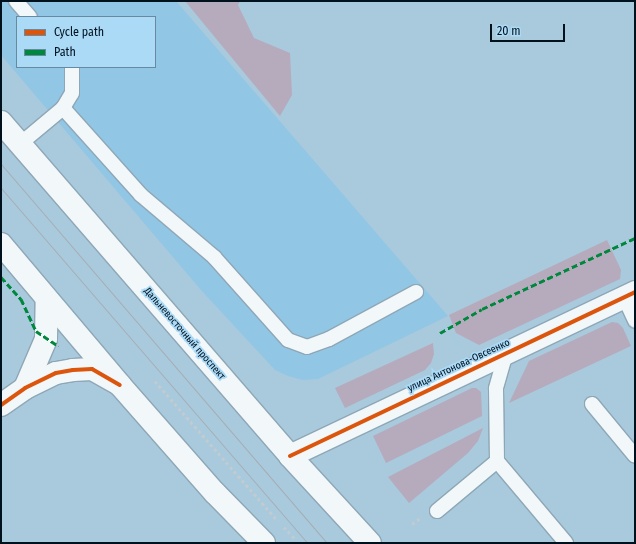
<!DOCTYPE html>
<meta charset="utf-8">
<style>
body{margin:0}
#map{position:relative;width:636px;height:544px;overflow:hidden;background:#a9c9dc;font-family:"Fira Sans Condensed",sans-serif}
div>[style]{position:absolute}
.built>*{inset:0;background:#92c6e5}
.green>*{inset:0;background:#b6abbd}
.path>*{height:2.5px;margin-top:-1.25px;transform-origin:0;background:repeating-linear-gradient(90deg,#c1cbd0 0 3px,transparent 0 6px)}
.roads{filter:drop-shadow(1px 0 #8ea7b6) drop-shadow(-1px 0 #8ea7b6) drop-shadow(0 1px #8ea7b6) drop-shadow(0 -1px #8ea7b6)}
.service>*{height:14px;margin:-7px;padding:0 7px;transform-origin:7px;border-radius:7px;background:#f2f7fa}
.minor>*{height:22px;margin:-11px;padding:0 11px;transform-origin:11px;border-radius:11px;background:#f2f7fa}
.secondary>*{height:22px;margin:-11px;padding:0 11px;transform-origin:11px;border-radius:11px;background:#f2f7fa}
.tram>*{height:1px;margin:-0.5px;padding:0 0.5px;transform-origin:0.5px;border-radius:0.5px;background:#a6adb2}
.quiet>*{height:3px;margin-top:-1.5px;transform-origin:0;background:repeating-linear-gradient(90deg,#00873e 0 6px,transparent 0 9px)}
.cycleway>*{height:4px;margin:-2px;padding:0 2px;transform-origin:2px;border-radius:2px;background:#dc550d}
span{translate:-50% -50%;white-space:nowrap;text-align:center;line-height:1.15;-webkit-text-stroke:3.5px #abdaf7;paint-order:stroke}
.street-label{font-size:10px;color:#00111e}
.frame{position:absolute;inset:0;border:2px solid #00111e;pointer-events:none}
.legend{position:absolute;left:16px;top:16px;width:140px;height:52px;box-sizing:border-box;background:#abdaf7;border:1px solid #678aa0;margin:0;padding:5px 7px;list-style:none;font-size:12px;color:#00111e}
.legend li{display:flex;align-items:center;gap:8px;height:20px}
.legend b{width:20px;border:1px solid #678aa0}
.scale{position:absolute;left:490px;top:24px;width:75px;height:18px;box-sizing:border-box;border:2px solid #00111e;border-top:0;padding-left:5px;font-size:12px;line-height:14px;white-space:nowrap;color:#00111e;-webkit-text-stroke:3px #abdaf7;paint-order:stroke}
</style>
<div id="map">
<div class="built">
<div style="clip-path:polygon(evenodd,1px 1px,176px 1px,448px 316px,318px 379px,303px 380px,288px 376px,275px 370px,201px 290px,1px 55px,1px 1px,17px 17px,155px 17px,155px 67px,17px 67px,17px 17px)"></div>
</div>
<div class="green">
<div style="clip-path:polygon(185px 1px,240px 1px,238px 5px,254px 38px,290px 53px,292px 95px,280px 116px)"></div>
<div style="clip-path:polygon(607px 240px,621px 270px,620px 279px,479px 345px,456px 333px,449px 315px)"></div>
<div style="clip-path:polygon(612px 322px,618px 323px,623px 328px,631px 346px,509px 403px,529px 361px)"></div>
<div style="clip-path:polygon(433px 343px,434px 354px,431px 363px,425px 370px,345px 408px,335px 388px)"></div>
<div style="clip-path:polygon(472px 388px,476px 388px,481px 392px,482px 416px,386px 463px,373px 436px)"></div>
<div style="clip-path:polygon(483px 428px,478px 441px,468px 453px,409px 503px,388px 477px)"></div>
</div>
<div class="path">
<div style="left:155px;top:381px;width:186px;rotate:48.7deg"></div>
<div style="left:412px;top:524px;width:10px;rotate:-37deg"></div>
<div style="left:284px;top:527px;width:18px;rotate:47deg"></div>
</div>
<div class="roads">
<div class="service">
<div style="left:16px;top:1px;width:21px;rotate:49deg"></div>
<div style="left:63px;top:108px;width:117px;rotate:48.1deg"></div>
<div style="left:141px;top:195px;width:96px;rotate:40.3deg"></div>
<div style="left:214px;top:257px;width:111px;rotate:48.3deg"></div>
<div style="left:288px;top:340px;width:20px;rotate:20deg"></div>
<div style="left:307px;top:347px;width:23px;rotate:-20deg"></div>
<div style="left:329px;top:339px;width:99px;rotate:-28.4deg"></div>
<div style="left:20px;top:144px;width:56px;rotate:-39.9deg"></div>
<div style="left:63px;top:108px;width:17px;rotate:-59deg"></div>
<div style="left:72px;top:93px;width:26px;rotate:-90deg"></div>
<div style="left:624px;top:297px;width:26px;rotate:65deg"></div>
<div style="left:506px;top:353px;width:37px;rotate:106deg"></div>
<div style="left:496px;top:389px;width:72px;rotate:89.2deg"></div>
<div style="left:497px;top:461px;width:107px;rotate:49.9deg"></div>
<div style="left:592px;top:404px;width:67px;rotate:50.4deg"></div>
<div style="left:437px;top:511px;width:78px;rotate:-39.8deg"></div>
</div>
<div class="minor">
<div style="left:25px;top:388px;width:53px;rotate:-66.8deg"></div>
<div style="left:46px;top:339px;width:39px;rotate:-89deg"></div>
<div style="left:1px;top:405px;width:29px;rotate:-35deg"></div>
<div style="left:25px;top:388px;width:34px;rotate:-26deg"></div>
<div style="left:56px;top:373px;width:17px;rotate:-10deg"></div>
<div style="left:73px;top:370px;width:19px;rotate:-3deg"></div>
<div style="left:92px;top:369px;width:31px;rotate:29deg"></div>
<div style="left:290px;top:456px;width:382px;rotate:-25.4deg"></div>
</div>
<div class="secondary">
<div style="left:1px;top:122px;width:442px;rotate:49.1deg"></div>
<div style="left:290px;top:456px;width:118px;rotate:47.4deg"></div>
<div style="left:1px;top:244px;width:185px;rotate:49.8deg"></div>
<div style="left:120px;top:385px;width:144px;rotate:48.7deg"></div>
<div style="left:215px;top:493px;width:70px;rotate:45.6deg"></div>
</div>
</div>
<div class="tram">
<div style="left:1px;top:164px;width:500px;rotate:49.3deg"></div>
<div style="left:1px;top:188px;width:469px;rotate:49.2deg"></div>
</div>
<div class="quiet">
<div style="left:1px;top:277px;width:30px;rotate:48deg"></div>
<div style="left:21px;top:299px;width:35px;rotate:65deg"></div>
<div style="left:36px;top:331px;width:27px;rotate:34deg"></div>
<div style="left:440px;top:333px;width:48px;rotate:-29.7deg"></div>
<div style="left:482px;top:309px;width:169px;rotate:-24.9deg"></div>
</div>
<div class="cycleway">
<div style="left:1px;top:405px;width:29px;rotate:-35deg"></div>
<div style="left:25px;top:388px;width:34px;rotate:-26deg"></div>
<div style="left:56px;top:373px;width:17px;rotate:-10deg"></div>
<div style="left:73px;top:370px;width:19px;rotate:-3deg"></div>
<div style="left:92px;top:369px;width:32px;rotate:30deg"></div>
<div style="left:290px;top:456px;width:382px;rotate:-25.4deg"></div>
</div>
<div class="street-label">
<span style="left:184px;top:334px;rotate:49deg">Дальневосточный проспект</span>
<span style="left:459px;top:366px;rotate:-25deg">улица Антонова-Овсеенко</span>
</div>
<div class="frame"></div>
<ul class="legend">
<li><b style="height:5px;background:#dc550d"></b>Cycle path</li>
<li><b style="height:5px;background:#00873e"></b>Path</li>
</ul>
<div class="scale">20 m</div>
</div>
